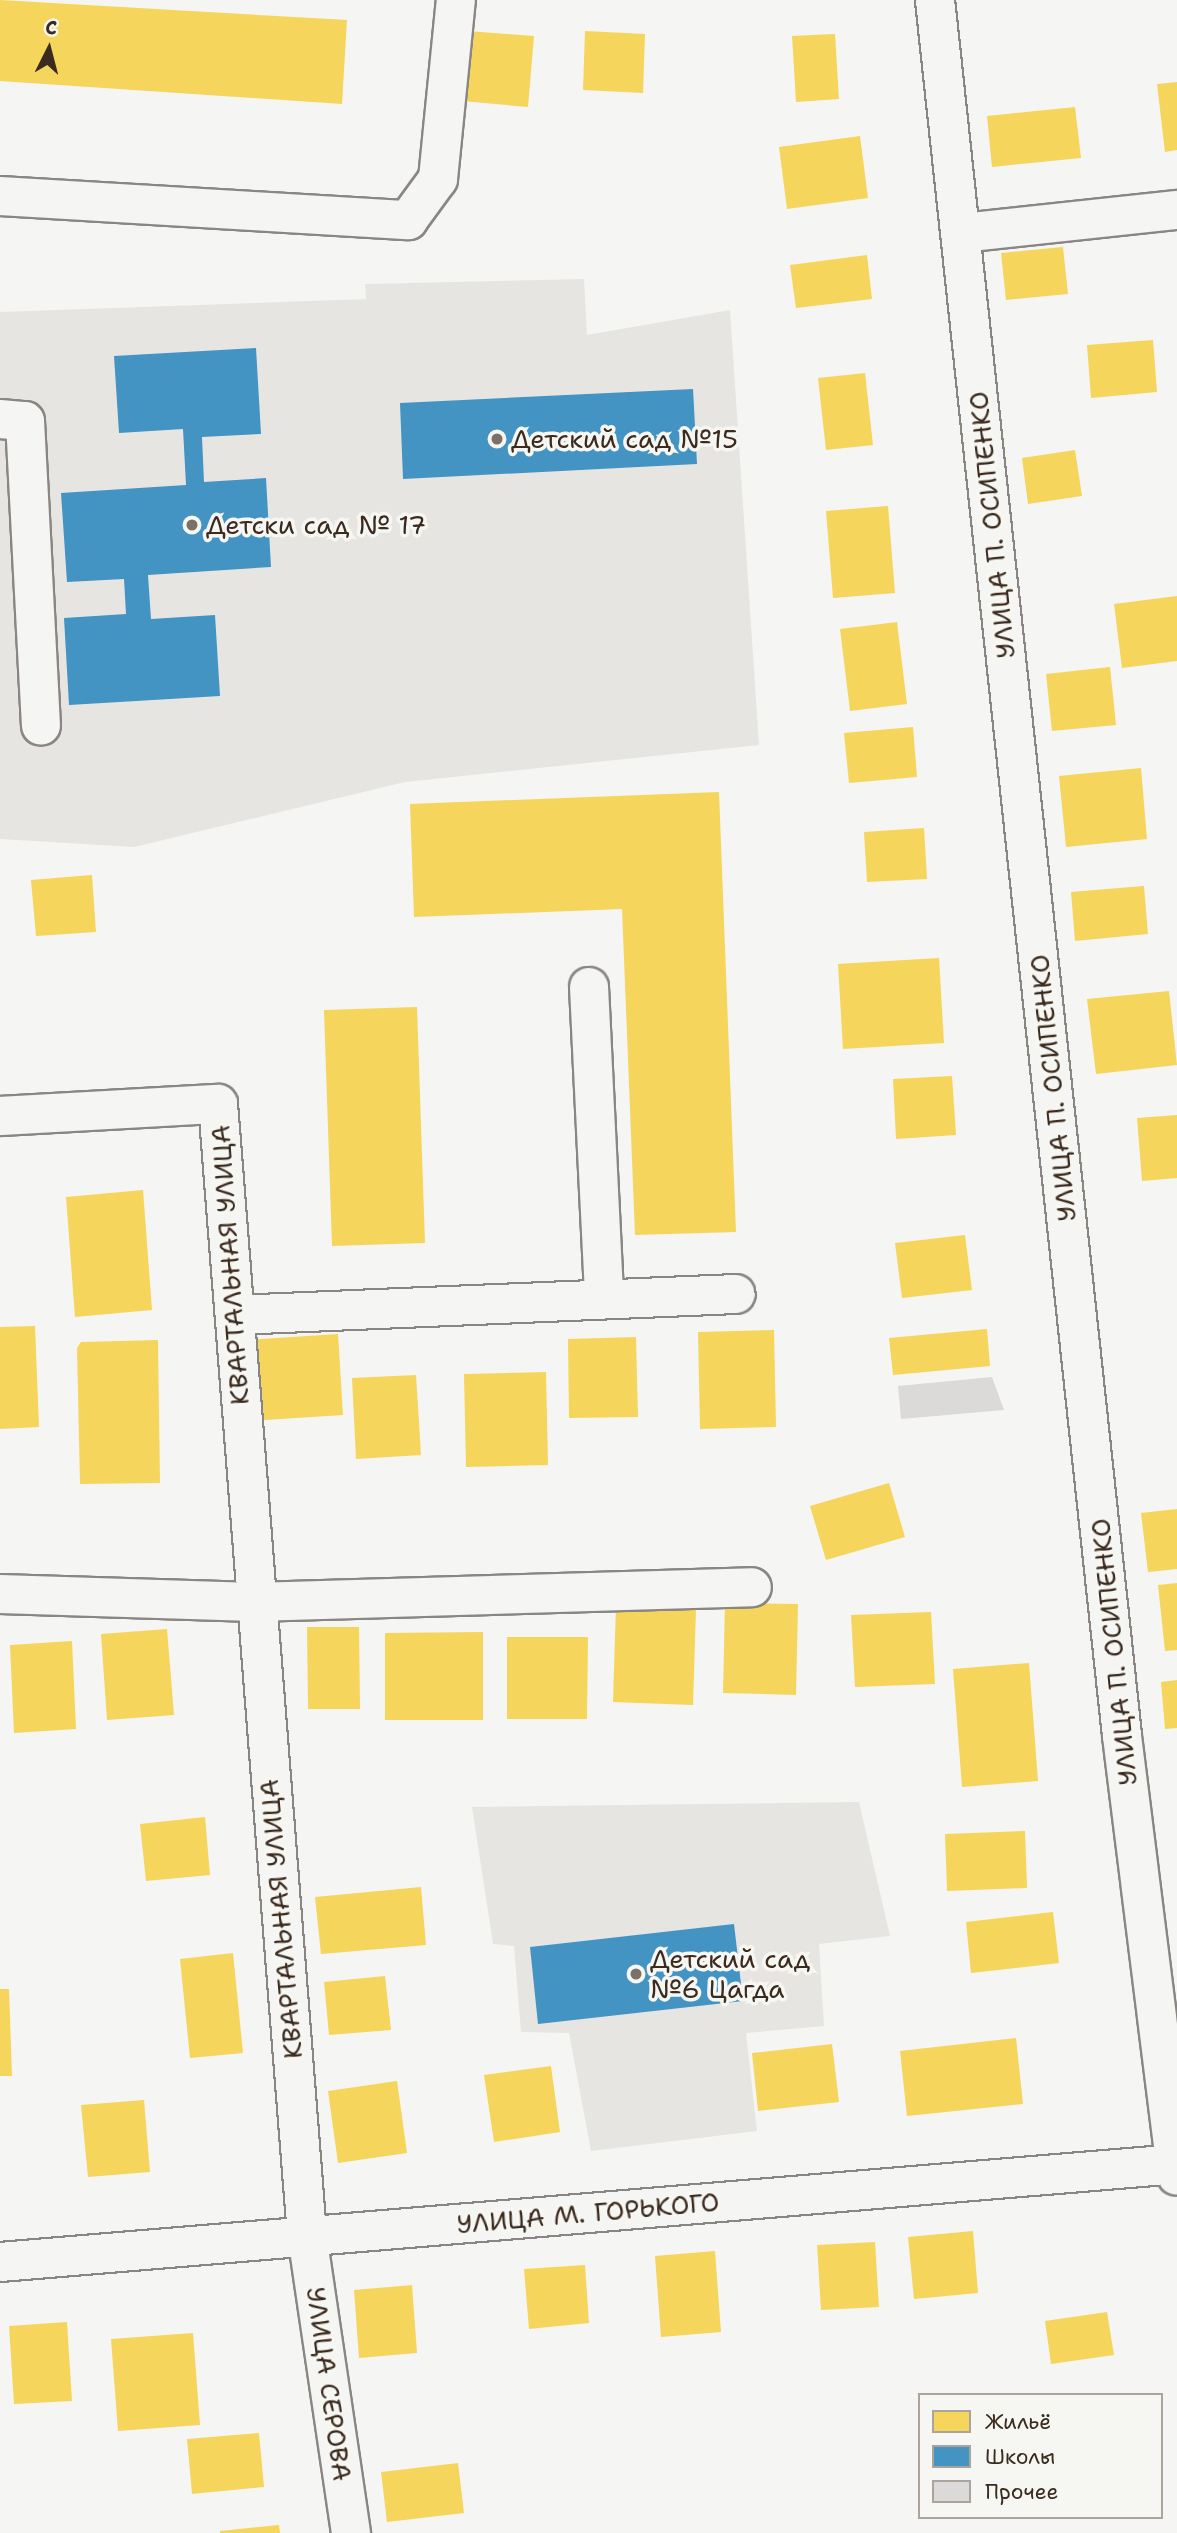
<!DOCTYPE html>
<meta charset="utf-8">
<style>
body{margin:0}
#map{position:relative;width:1177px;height:2533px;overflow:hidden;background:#f5f5f3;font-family:"Shantell Sans",sans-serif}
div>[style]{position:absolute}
.built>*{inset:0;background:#e7e5e2}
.homes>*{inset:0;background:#f6d55c}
.schools>*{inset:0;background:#4393c3}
.building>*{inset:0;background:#dbdad8}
.roads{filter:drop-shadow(2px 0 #8a8683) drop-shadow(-2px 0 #8a8683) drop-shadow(0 2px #8a8683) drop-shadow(0 -2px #8a8683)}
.minor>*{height:38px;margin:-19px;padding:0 19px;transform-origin:19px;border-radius:19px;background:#f5f5f3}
.major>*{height:38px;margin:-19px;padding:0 19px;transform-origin:19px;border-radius:19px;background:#f5f5f3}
.dots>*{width:19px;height:19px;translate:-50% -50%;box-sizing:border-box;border:4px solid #f6f6f2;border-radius:50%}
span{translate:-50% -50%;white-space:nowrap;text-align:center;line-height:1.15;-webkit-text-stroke:7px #f6f6f2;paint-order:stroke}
.poi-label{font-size:26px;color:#3b2a1e}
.left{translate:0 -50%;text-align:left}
.street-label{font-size:26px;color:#3b2a1e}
.legend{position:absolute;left:918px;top:2393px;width:245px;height:126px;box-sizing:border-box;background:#f6f6f2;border:2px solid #aba49d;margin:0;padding:9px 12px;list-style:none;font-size:21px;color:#3b2a1e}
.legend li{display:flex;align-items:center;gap:14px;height:35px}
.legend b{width:35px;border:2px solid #aba49d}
.north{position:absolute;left:14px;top:14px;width:70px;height:70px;-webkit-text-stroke:5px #f6f6f2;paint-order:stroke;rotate:6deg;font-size:19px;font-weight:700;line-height:28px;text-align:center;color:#3b2a1e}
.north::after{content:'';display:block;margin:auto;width:24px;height:32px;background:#3b2a1e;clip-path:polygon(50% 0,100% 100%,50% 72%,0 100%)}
</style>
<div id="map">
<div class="built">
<div style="clip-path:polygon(584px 279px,587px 335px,730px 310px,759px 745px,405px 782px,134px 847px,0 839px,0 312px,366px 299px,365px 284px)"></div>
<div style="clip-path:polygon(859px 1802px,890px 1936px,819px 1944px,824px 2026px,746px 2033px,757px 2131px,591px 2151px,569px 2033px,521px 2032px,514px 1946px,493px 1944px,472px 1807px)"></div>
</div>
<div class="homes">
<div style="clip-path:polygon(0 0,347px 20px,342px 104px,0 81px)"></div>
<div style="clip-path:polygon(468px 31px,534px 36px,528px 107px,462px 101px)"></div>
<div style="clip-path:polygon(585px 31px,645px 34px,643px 93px,583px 90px)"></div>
<div style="clip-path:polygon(835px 34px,839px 99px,796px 102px,792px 36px)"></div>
<div style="clip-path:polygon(1177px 82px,1177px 150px,1165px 152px,1157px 84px)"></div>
<div style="clip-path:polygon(1075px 107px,1081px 158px,992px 167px,987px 116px)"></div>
<div style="clip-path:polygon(860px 136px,868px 198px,787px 209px,779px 147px)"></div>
<div style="clip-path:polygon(1063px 247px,1068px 294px,1006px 300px,1001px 253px)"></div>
<div style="clip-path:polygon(867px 255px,872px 299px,796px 308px,790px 265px)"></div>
<div style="clip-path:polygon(1153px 340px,1157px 392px,1091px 398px,1087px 345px)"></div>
<div style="clip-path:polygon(865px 373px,873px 445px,826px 450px,818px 378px)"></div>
<div style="clip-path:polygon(1075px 450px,1082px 496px,1028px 504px,1022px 458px)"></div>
<div style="clip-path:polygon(888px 506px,895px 593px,833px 598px,826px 511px)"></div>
<div style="clip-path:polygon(1177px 596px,1177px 661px,1122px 668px,1114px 604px)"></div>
<div style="clip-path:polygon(897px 622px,907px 704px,850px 711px,840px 629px)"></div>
<div style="clip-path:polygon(1110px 667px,1116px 725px,1052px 731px,1046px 674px)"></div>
<div style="clip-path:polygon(913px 727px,917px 777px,849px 783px,844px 733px)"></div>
<div style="clip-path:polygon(1141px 768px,1147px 839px,1066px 847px,1059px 776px)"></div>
<div style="clip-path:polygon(719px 792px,736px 1232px,635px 1235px,622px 909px,414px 917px,410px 804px)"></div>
<div style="clip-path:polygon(924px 828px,927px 879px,867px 882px,864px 832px)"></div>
<div style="clip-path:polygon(92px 875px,96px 932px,36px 936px,31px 880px)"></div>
<div style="clip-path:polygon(1144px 886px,1148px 934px,1075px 941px,1071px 892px)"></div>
<div style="clip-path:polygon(939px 958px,944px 1043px,843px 1049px,838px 964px)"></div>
<div style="clip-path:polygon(1169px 991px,1177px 1065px,1096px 1074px,1087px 999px)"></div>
<div style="clip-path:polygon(417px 1007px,425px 1243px,332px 1246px,324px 1010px)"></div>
<div style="clip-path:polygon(952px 1076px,956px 1135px,896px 1139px,893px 1079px)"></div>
<div style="clip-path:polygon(1177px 1115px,1177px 1178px,1142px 1181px,1137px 1118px)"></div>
<div style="clip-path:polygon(143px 1190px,152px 1310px,75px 1317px,66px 1197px)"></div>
<div style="clip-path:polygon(965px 1235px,972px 1290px,902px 1298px,895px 1243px)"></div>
<div style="clip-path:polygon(35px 1326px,39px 1427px,0 1429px,0 1327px)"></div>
<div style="clip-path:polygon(987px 1329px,990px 1366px,893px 1375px,889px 1338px)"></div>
<div style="clip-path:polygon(774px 1330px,776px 1427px,700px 1429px,698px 1332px)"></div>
<div style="clip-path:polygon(338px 1334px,343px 1415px,252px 1421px,247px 1340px)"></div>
<div style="clip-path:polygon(636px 1337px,638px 1417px,569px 1418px,568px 1339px)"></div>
<div style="clip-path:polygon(158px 1340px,160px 1483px,80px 1484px,77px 1348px,81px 1342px)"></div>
<div style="clip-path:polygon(546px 1372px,548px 1465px,466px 1467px,464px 1374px)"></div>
<div style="clip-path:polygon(416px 1375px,421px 1455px,356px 1459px,352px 1378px)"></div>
<div style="clip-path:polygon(889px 1483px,905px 1537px,826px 1560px,810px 1506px)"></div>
<div style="clip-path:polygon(1177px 1509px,1177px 1569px,1148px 1572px,1141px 1513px)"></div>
<div style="clip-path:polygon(1177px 1583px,1177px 1650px,1165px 1651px,1158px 1585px)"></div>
<div style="clip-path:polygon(725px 1603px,798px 1604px,796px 1695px,723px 1693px)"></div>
<div style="clip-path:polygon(616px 1605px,696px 1608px,693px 1705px,613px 1702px)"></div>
<div style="clip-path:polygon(931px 1612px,935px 1684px,855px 1687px,851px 1615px)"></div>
<div style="clip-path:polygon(307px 1627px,359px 1627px,360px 1709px,308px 1709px)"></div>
<div style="clip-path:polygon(167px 1629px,174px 1715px,107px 1720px,101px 1634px)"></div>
<div style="clip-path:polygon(483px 1632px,483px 1720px,385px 1720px,385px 1633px)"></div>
<div style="clip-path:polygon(507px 1637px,588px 1637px,587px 1719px,507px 1719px)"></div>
<div style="clip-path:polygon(72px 1641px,76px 1729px,14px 1733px,10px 1645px)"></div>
<div style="clip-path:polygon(1029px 1663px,1038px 1781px,962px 1787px,953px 1669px)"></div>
<div style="clip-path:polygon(1177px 1680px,1177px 1728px,1165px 1729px,1161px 1682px)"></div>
<div style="clip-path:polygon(205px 1817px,210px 1875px,146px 1881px,140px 1824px)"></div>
<div style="clip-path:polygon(1025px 1831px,1027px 1888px,947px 1891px,945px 1834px)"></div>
<div style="clip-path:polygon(421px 1887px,426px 1945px,321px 1954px,315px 1897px)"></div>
<div style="clip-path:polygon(1053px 1912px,1059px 1963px,971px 1973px,966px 1922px)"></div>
<div style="clip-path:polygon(233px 1953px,243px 2053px,190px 2058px,180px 1959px)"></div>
<div style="clip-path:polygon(385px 1976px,391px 2030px,329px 2035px,324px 1982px)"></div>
<div style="clip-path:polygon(0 1989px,9px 1989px,12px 2076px,0 2076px)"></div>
<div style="clip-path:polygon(1016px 2038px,1023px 2104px,907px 2116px,900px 2051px)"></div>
<div style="clip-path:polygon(832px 2044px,839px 2102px,758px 2111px,752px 2053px)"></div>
<div style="clip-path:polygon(551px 2066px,560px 2132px,494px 2142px,484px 2075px)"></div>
<div style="clip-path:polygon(397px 2081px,407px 2153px,338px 2163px,328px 2091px)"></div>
<div style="clip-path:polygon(144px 2100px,150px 2172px,88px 2177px,81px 2105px)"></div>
<div style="clip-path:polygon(973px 2231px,978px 2293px,914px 2299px,908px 2237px)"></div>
<div style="clip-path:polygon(875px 2242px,879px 2307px,821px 2310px,817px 2245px)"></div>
<div style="clip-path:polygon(715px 2251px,721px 2332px,661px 2337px,655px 2256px)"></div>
<div style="clip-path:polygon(585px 2265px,589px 2323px,529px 2329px,524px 2269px)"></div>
<div style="clip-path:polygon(412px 2285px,417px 2353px,359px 2358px,354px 2290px)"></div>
<div style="clip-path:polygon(1107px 2312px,1114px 2355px,1051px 2364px,1045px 2321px)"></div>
<div style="clip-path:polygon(67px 2322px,72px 2401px,14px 2404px,9px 2326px)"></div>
<div style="clip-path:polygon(193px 2333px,200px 2425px,118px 2431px,111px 2339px)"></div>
<div style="clip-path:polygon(259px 2433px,264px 2487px,192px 2494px,187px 2439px)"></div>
<div style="clip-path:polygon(458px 2463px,464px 2513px,387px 2522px,381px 2472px)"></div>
<div style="clip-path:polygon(279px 2525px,280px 2533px,220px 2533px,220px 2531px)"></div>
</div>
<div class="schools">
<div style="clip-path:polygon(256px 348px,261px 434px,202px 437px,204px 482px,266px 478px,271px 567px,148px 575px,151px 619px,215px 615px,220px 696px,69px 705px,64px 618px,126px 614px,124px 579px,67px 582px,61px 493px,186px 485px,183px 429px,119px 433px,114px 356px)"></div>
<div style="clip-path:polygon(693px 389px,697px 464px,403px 479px,400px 403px)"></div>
<div style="clip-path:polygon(734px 1924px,743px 2001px,538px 2024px,530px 1947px)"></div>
</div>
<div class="building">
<div style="clip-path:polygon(992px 1377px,1004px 1410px,901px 1419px,898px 1386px)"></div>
</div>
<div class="roads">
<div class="minor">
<div style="left:0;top:196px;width:409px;rotate:3.4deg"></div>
<div style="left:408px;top:220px;width:51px;rotate:-53.8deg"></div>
<div style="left:438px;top:179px;width:180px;rotate:-84.3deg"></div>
<div style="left:961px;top:233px;width:217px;rotate:-6.1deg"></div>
<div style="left:0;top:419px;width:25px;rotate:5deg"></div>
<div style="left:25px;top:421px;width:305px;rotate:87deg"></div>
<div style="left:589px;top:987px;width:312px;rotate:87.2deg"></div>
<div style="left:0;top:1116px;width:218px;rotate:-3.2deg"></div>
<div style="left:218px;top:1104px;width:1134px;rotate:85.5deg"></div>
<div style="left:307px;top:2235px;width:301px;rotate:81.6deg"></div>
<div style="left:235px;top:1315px;width:501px;rotate:-2.4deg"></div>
<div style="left:0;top:1594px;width:254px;rotate:1.8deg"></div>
<div style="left:254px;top:1602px;width:498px;rotate:-1.7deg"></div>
<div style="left:0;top:2262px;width:1180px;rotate:-4.76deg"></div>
</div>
<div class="major">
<div style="left:935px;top:0;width:1746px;rotate:83.85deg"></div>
<div style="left:1122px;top:1736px;width:443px;rotate:82.9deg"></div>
</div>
</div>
<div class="dots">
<div style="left:497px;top:439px;background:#7c7169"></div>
<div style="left:192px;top:525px;background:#7c7169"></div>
<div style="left:636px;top:1974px;background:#7c7169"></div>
</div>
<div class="poi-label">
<span class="left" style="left:511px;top:439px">Детский сад №15</span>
<span class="left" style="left:206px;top:525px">Детски сад № 17</span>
<span class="left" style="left:650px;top:1974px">Детский сад<br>№6 Цагда</span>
</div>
<div class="street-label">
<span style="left:992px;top:525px;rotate:-96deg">УЛИЦА П. ОСИПЕНКО</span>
<span style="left:1053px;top:1088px;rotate:-96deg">УЛИЦА П. ОСИПЕНКО</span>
<span style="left:230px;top:1265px;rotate:-94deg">КВАРТАЛЬНАЯ УЛИЦА</span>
<span style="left:1114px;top:1652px;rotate:-96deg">УЛИЦА П. ОСИПЕНКО</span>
<span style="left:281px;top:1919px;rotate:-95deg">КВАРТАЛЬНАЯ УЛИЦА</span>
<span style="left:588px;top:2213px;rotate:-5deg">УЛИЦА М. ГОРЬКОГО</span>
<span style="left:329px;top:2384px;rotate:82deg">УЛИЦА СЕРОВА</span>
</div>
<ul class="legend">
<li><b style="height:19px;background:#f6d55c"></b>Жильё</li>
<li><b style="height:19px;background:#4393c3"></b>Школы</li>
<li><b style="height:19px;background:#dbdad8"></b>Прочее</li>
</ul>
<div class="north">С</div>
</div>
